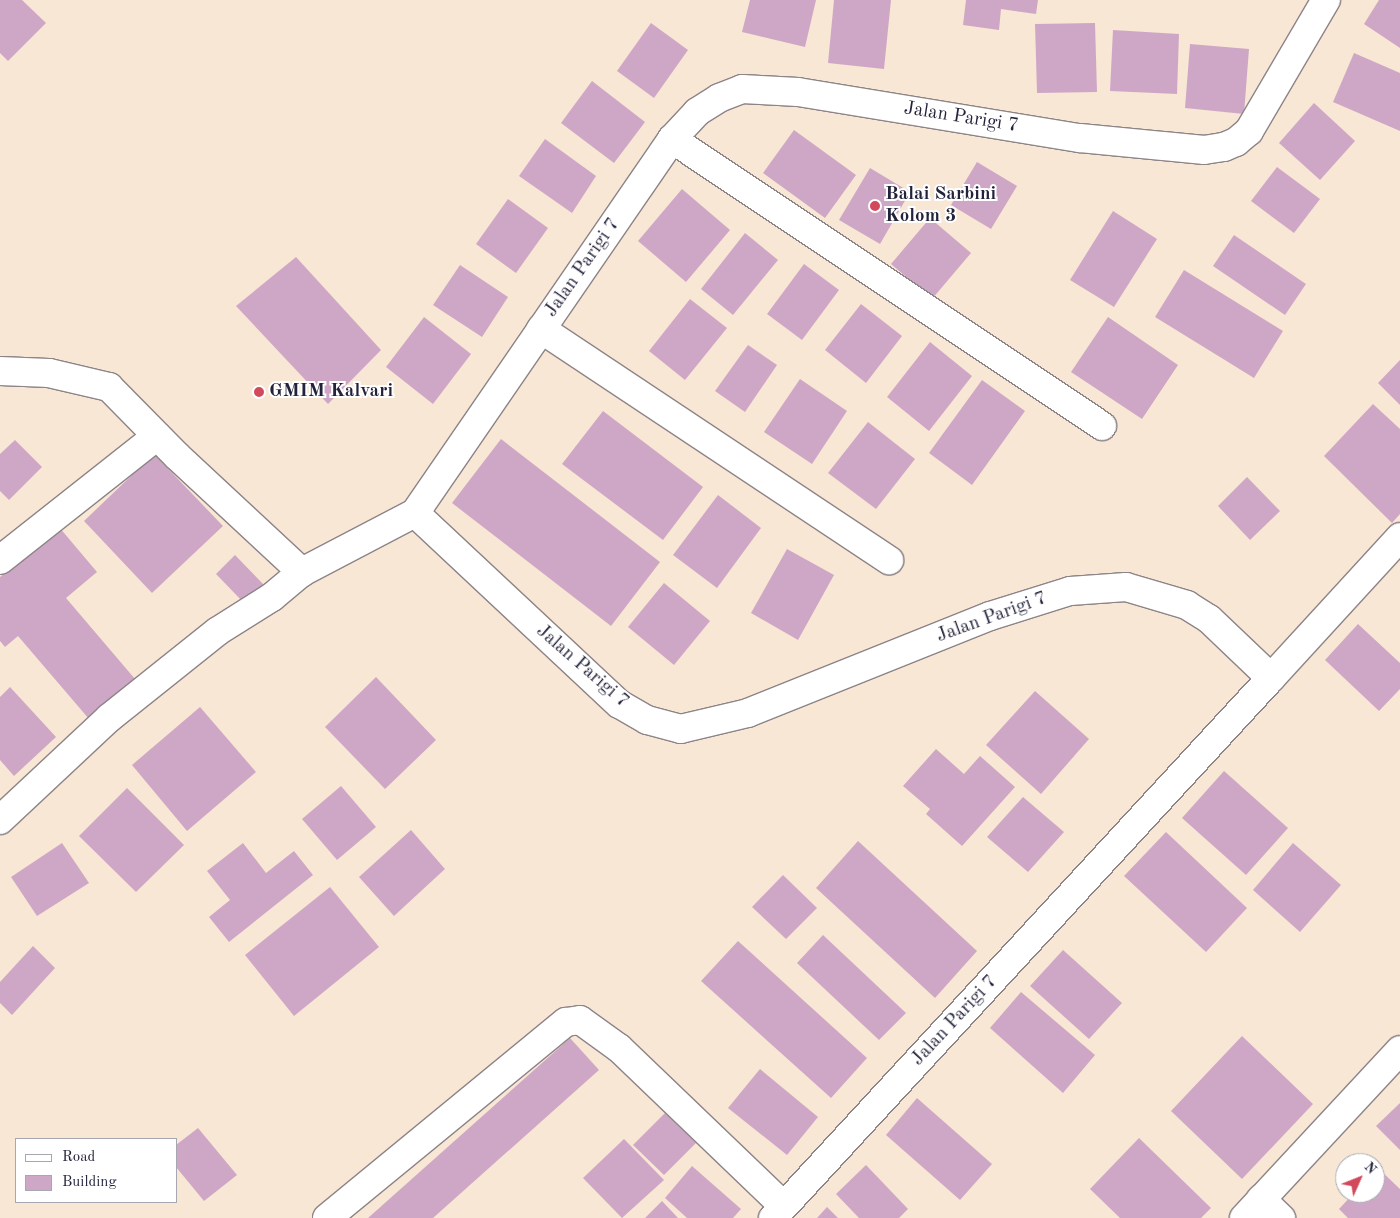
<!DOCTYPE html>
<style>
body{margin:0}
#map{position:relative;width:1400px;height:1218px;overflow:hidden;background:#f8e7d4;font-family:"Old Standard TT",serif}
div>[style]{position:absolute}
.building>*{inset:0;background:#cfa7c6}
.roads{filter:drop-shadow(1px 0 #8d8488) drop-shadow(-1px 0 #8d8488) drop-shadow(0 1px #8d8488) drop-shadow(0 -1px #8d8488)}
.minor>*{height:28px;margin:-14px;padding:0 14px;transform-origin:14px;border-radius:14px;background:#fff}
.dots>*{width:14px;height:14px;translate:-50% -50%;box-sizing:border-box;border:2px solid #fff;border-radius:50%}
span{translate:-50% -50%;white-space:nowrap;text-align:center;line-height:1.15;-webkit-text-stroke:4px #fff;paint-order:stroke}
.street-label{font-size:19px;color:#22223b}
.poi-label{font-size:19px;color:#22223b;font-weight:700}
.left{translate:0 -50%;text-align:left}
.legend{position:absolute;left:15px;top:1138px;width:162px;height:65px;box-sizing:border-box;background:#fff;border:1px solid #a7a7b1;margin:0;padding:6px 9px;list-style:none;font-size:15px;color:#22223b}
.legend li{display:flex;align-items:center;gap:10px;height:25px}
.legend b{width:25px;border:1px solid #a7a7b1}
.north{position:absolute;left:1335px;top:1153px;width:50px;height:50px;box-sizing:border-box;background:#fff;border:1px solid #a7a7b1;border-radius:50%;rotate:46deg;font-size:14px;font-weight:700;line-height:20px;text-align:center;color:#22223b}
.north::after{content:'';display:block;margin:auto;width:18px;height:22px;background:#d1495b;clip-path:polygon(50% 0,100% 100%,50% 72%,0 100%)}
</style>
<div id="map">
<div class="building">
<div style="clip-path:polygon(0 0,22px 0,46px 23px,8px 61px,0 53px)"></div>
<div style="clip-path:polygon(750px 0,816px 0,805px 47px,742px 32px)"></div>
<div style="clip-path:polygon(834px 0,891px 0,884px 69px,828px 63px)"></div>
<div style="clip-path:polygon(966px 0,1038px 0,1036px 14px,1001px 9px,999px 30px,963px 25px)"></div>
<div style="clip-path:polygon(1379px 0,1400px 0,1400px 48px,1364px 24px)"></div>
<div style="clip-path:polygon(651px 23px,688px 50px,654px 98px,617px 71px)"></div>
<div style="clip-path:polygon(1095px 23px,1097px 92px,1037px 93px,1035px 24px)"></div>
<div style="clip-path:polygon(1113px 30px,1179px 34px,1177px 94px,1110px 91px)"></div>
<div style="clip-path:polygon(1190px 44px,1249px 49px,1244px 114px,1185px 108px)"></div>
<div style="clip-path:polygon(1354px 53px,1400px 73px,1400px 131px,1333px 102px)"></div>
<div style="clip-path:polygon(592px 81px,645px 122px,614px 163px,561px 123px)"></div>
<div style="clip-path:polygon(1314px 103px,1355px 141px,1320px 180px,1279px 143px)"></div>
<div style="clip-path:polygon(794px 130px,856px 175px,825px 218px,763px 173px)"></div>
<div style="clip-path:polygon(545px 139px,596px 176px,572px 213px,519px 176px)"></div>
<div style="clip-path:polygon(977px 162px,1017px 186px,991px 229px,951px 205px)"></div>
<div style="clip-path:polygon(1277px 167px,1320px 199px,1294px 233px,1251px 201px)"></div>
<div style="clip-path:polygon(870px 168px,910px 192px,880px 244px,839px 220px)"></div>
<div style="clip-path:polygon(682px 189px,730px 230px,686px 282px,638px 241px)"></div>
<div style="clip-path:polygon(508px 199px,548px 228px,516px 273px,476px 244px)"></div>
<div style="clip-path:polygon(1113px 211px,1157px 239px,1114px 307px,1070px 280px)"></div>
<div style="clip-path:polygon(930px 218px,971px 253px,932px 299px,891px 264px)"></div>
<div style="clip-path:polygon(745px 233px,778px 260px,733px 315px,701px 289px)"></div>
<div style="clip-path:polygon(1234px 235px,1306px 284px,1285px 315px,1213px 266px)"></div>
<div style="clip-path:polygon(296px 257px,381px 350px,328px 404px,236px 306px)"></div>
<div style="clip-path:polygon(804px 264px,839px 290px,802px 340px,767px 314px)"></div>
<div style="clip-path:polygon(460px 265px,508px 297px,482px 337px,433px 305px)"></div>
<div style="clip-path:polygon(1184px 270px,1283px 331px,1254px 378px,1155px 317px)"></div>
<div style="clip-path:polygon(690px 299px,727px 328px,685px 380px,649px 351px)"></div>
<div style="clip-path:polygon(861px 304px,902px 336px,866px 383px,825px 350px)"></div>
<div style="clip-path:polygon(424px 317px,471px 354px,433px 404px,386px 367px)"></div>
<div style="clip-path:polygon(1108px 317px,1178px 365px,1142px 419px,1071px 372px)"></div>
<div style="clip-path:polygon(930px 342px,972px 376px,929px 431px,887px 397px)"></div>
<div style="clip-path:polygon(748px 345px,777px 365px,745px 412px,715px 391px)"></div>
<div style="clip-path:polygon(1400px 360px,1400px 405px,1378px 383px)"></div>
<div style="clip-path:polygon(800px 379px,847px 411px,812px 464px,764px 432px)"></div>
<div style="clip-path:polygon(982px 380px,1025px 411px,972px 485px,929px 453px)"></div>
<div style="clip-path:polygon(1373px 404px,1400px 429px,1400px 514px,1392px 523px,1324px 456px)"></div>
<div style="clip-path:polygon(603px 411px,703px 487px,663px 540px,562px 464px)"></div>
<div style="clip-path:polygon(868px 422px,915px 459px,876px 509px,828px 473px)"></div>
<div style="clip-path:polygon(501px 439px,660px 562px,611px 626px,452px 503px)"></div>
<div style="clip-path:polygon(15px 440px,42px 467px,9px 500px,0 491px,0 454px)"></div>
<div style="clip-path:polygon(154px 454px,223px 526px,152px 593px,84px 521px)"></div>
<div style="clip-path:polygon(1247px 477px,1280px 511px,1250px 540px,1218px 506px)"></div>
<div style="clip-path:polygon(718px 495px,761px 528px,717px 588px,673px 555px)"></div>
<div style="clip-path:polygon(59px 527px,97px 572px,66px 598px,135px 679px,89px 719px,18px 636px,5px 647px,0 641px,0 577px)"></div>
<div style="clip-path:polygon(787px 549px,834px 575px,798px 640px,751px 613px)"></div>
<div style="clip-path:polygon(235px 555px,264px 585px,245px 604px,216px 574px)"></div>
<div style="clip-path:polygon(664px 583px,710px 621px,674px 665px,628px 627px)"></div>
<div style="clip-path:polygon(1358px 624px,1400px 663px,1400px 689px,1379px 711px,1325px 660px)"></div>
<div style="clip-path:polygon(376px 677px,436px 740px,385px 789px,325px 727px)"></div>
<div style="clip-path:polygon(10px 687px,56px 737px,14px 776px,0 760px,0 697px)"></div>
<div style="clip-path:polygon(1035px 691px,1089px 739px,1041px 794px,986px 745px)"></div>
<div style="clip-path:polygon(200px 707px,256px 772px,187px 831px,132px 765px)"></div>
<div style="clip-path:polygon(936px 749px,964px 774px,980px 756px,1015px 787px,962px 846px,926px 814px,930px 809px,903px 786px)"></div>
<div style="clip-path:polygon(1224px 771px,1288px 828px,1246px 875px,1182px 818px)"></div>
<div style="clip-path:polygon(341px 786px,376px 827px,337px 860px,302px 819px)"></div>
<div style="clip-path:polygon(127px 788px,184px 845px,136px 892px,79px 836px)"></div>
<div style="clip-path:polygon(1023px 797px,1064px 832px,1028px 872px,987px 837px)"></div>
<div style="clip-path:polygon(411px 830px,445px 869px,394px 916px,359px 877px)"></div>
<div style="clip-path:polygon(1166px 832px,1247px 908px,1206px 952px,1124px 876px)"></div>
<div style="clip-path:polygon(858px 841px,977px 951px,935px 998px,816px 888px)"></div>
<div style="clip-path:polygon(62px 843px,89px 883px,37px 916px,11px 877px)"></div>
<div style="clip-path:polygon(243px 843px,266px 873px,294px 851px,313px 875px,229px 942px,209px 917px,230px 900px,207px 871px)"></div>
<div style="clip-path:polygon(1293px 843px,1341px 885px,1300px 932px,1253px 890px)"></div>
<div style="clip-path:polygon(783px 875px,817px 908px,786px 939px,752px 907px)"></div>
<div style="clip-path:polygon(330px 887px,379px 947px,294px 1016px,245px 955px)"></div>
<div style="clip-path:polygon(823px 935px,906px 1013px,879px 1040px,797px 963px)"></div>
<div style="clip-path:polygon(738px 941px,867px 1058px,831px 1098px,701px 981px)"></div>
<div style="clip-path:polygon(33px 946px,55px 968px,12px 1015px,0 1003px,0 982px)"></div>
<div style="clip-path:polygon(1063px 950px,1122px 1003px,1089px 1039px,1030px 986px)"></div>
<div style="clip-path:polygon(1021px 992px,1095px 1055px,1063px 1093px,990px 1028px)"></div>
<div style="clip-path:polygon(1242px 1036px,1313px 1104px,1242px 1179px,1171px 1111px)"></div>
<div style="clip-path:polygon(570px 1038px,599px 1070px,433px 1218px,368px 1218px)"></div>
<div style="clip-path:polygon(760px 1069px,818px 1117px,787px 1155px,728px 1108px)"></div>
<div style="clip-path:polygon(917px 1098px,992px 1164px,960px 1200px,886px 1135px)"></div>
<div style="clip-path:polygon(1400px 1103px,1400px 1150px,1376px 1126px)"></div>
<div style="clip-path:polygon(665px 1113px,696px 1143px,664px 1175px,633px 1145px)"></div>
<div style="clip-path:polygon(198px 1128px,237px 1175px,204px 1201px,176px 1167px,176px 1145px)"></div>
<div style="clip-path:polygon(1139px 1138px,1211px 1208px,1201px 1218px,1120px 1218px,1090px 1189px)"></div>
<div style="clip-path:polygon(624px 1139px,664px 1180px,622px 1218px,583px 1178px)"></div>
<div style="clip-path:polygon(866px 1165px,908px 1209px,899px 1218px,859px 1218px,836px 1194px)"></div>
<div style="clip-path:polygon(692px 1166px,741px 1209px,733px 1218px,687px 1218px,665px 1198px)"></div>
<div style="clip-path:polygon(1378px 1168px,1400px 1189px,1400px 1218px,1348px 1218px,1339px 1209px,1354px 1193px,1375px 1193px,1375px 1171px)"></div>
<div style="clip-path:polygon(662px 1201px,678px 1218px,645px 1218px)"></div>
<div style="clip-path:polygon(827px 1207px,838px 1218px,817px 1218px)"></div>
</div>
<div class="roads">
<div class="minor">
<div style="left:672px;top:139px;width:517px;rotate:33.72deg"></div>
<div style="left:541px;top:329px;width:418px;rotate:33.6deg"></div>
<div style="left:0;top:371px;width:49px;rotate:2.3deg"></div>
<div style="left:49px;top:373px;width:62px;rotate:13.1deg"></div>
<div style="left:109px;top:387px;width:97px;rotate:45.4deg"></div>
<div style="left:177px;top:456px;width:171px;rotate:42.9deg"></div>
<div style="left:0;top:560px;width:200px;rotate:-38.3deg"></div>
<div style="left:1271px;top:678px;width:191px;rotate:-47.5deg"></div>
<div style="left:0;top:820px;width:149px;rotate:-43.1deg"></div>
<div style="left:109px;top:718px;width:139px;rotate:-38.6deg"></div>
<div style="left:218px;top:631px;width:64px;rotate:-32.2deg"></div>
<div style="left:272px;top:597px;width:39px;rotate:-40deg"></div>
<div style="left:302px;top:572px;width:127px;rotate:-27.6deg"></div>
<div style="left:1261px;top:1199px;width:28px;rotate:44deg"></div>
<div style="left:327px;top:1218px;width:309px;rotate:-39.4deg"></div>
<div style="left:566px;top:1022px;width:14px;rotate:-8deg"></div>
<div style="left:580px;top:1020px;width:48px;rotate:35.7deg"></div>
<div style="left:619px;top:1048px;width:228px;rotate:43.8deg"></div>
<div style="left:773px;top:1218px;width:735px;rotate:-47.32deg"></div>
<div style="left:1271px;top:678px;width:86px;rotate:-136.4deg"></div>
<div style="left:1209px;top:619px;width:26px;rotate:-148deg"></div>
<div style="left:1187px;top:605px;width:64px;rotate:-163.6deg"></div>
<div style="left:1126px;top:587px;width:56px;rotate:175.9deg"></div>
<div style="left:1070px;top:591px;width:84px;rotate:162.6deg"></div>
<div style="left:990px;top:616px;width:261px;rotate:158.2deg"></div>
<div style="left:748px;top:713px;width:69px;rotate:166.6deg"></div>
<div style="left:681px;top:729px;width:35px;rotate:-165deg"></div>
<div style="left:647px;top:720px;width:32px;rotate:-150deg"></div>
<div style="left:619px;top:704px;width:279px;rotate:-136.9deg"></div>
<div style="left:415px;top:513px;width:454px;rotate:-55.5deg"></div>
<div style="left:672px;top:139px;width:37px;rotate:-47deg"></div>
<div style="left:697px;top:112px;width:26px;rotate:-32deg"></div>
<div style="left:719px;top:98px;width:25px;rotate:-21deg"></div>
<div style="left:742px;top:89px;width:56px;rotate:3.1deg"></div>
<div style="left:798px;top:92px;width:286px;rotate:9.3deg"></div>
<div style="left:1080px;top:138px;width:125px;rotate:5.5deg"></div>
<div style="left:1204px;top:150px;width:20px;rotate:-9deg"></div>
<div style="left:1224px;top:147px;width:13px;rotate:-23deg"></div>
<div style="left:1236px;top:142px;width:17px;rotate:-40deg"></div>
<div style="left:1249px;top:131px;width:152px;rotate:-59.6deg"></div>
<div style="left:1244px;top:1218px;width:229px;rotate:-47.1deg"></div>
</div>
</div>
<div class="dots">
<div style="left:875px;top:206px;background:#d1495b"></div>
<div style="left:259px;top:392px;background:#d1495b"></div>
</div>
<div class="street-label">
<span style="left:961px;top:118px;rotate:9deg">Jalan Parigi 7</span>
<span style="left:583px;top:268px;rotate:-55deg">Jalan Parigi 7</span>
<span style="left:992px;top:618px;rotate:-20deg">Jalan Parigi 7</span>
<span style="left:582px;top:667px;rotate:41deg">Jalan Parigi 7</span>
<span style="left:955px;top:1021px;rotate:-47deg">Jalan Parigi 7</span>
</div>
<div class="poi-label">
<span class="left" style="left:885px;top:206px">Balai Sarbini<br>Kolom 3</span>
<span class="left" style="left:269px;top:392px">GMIM Kalvari</span>
</div>
<ul class="legend">
<li><b style="height:6px;background:#fff"></b>Road</li>
<li><b style="height:14px;background:#cfa7c6"></b>Building</li>
</ul>
<div class="north">N</div>
</div>
